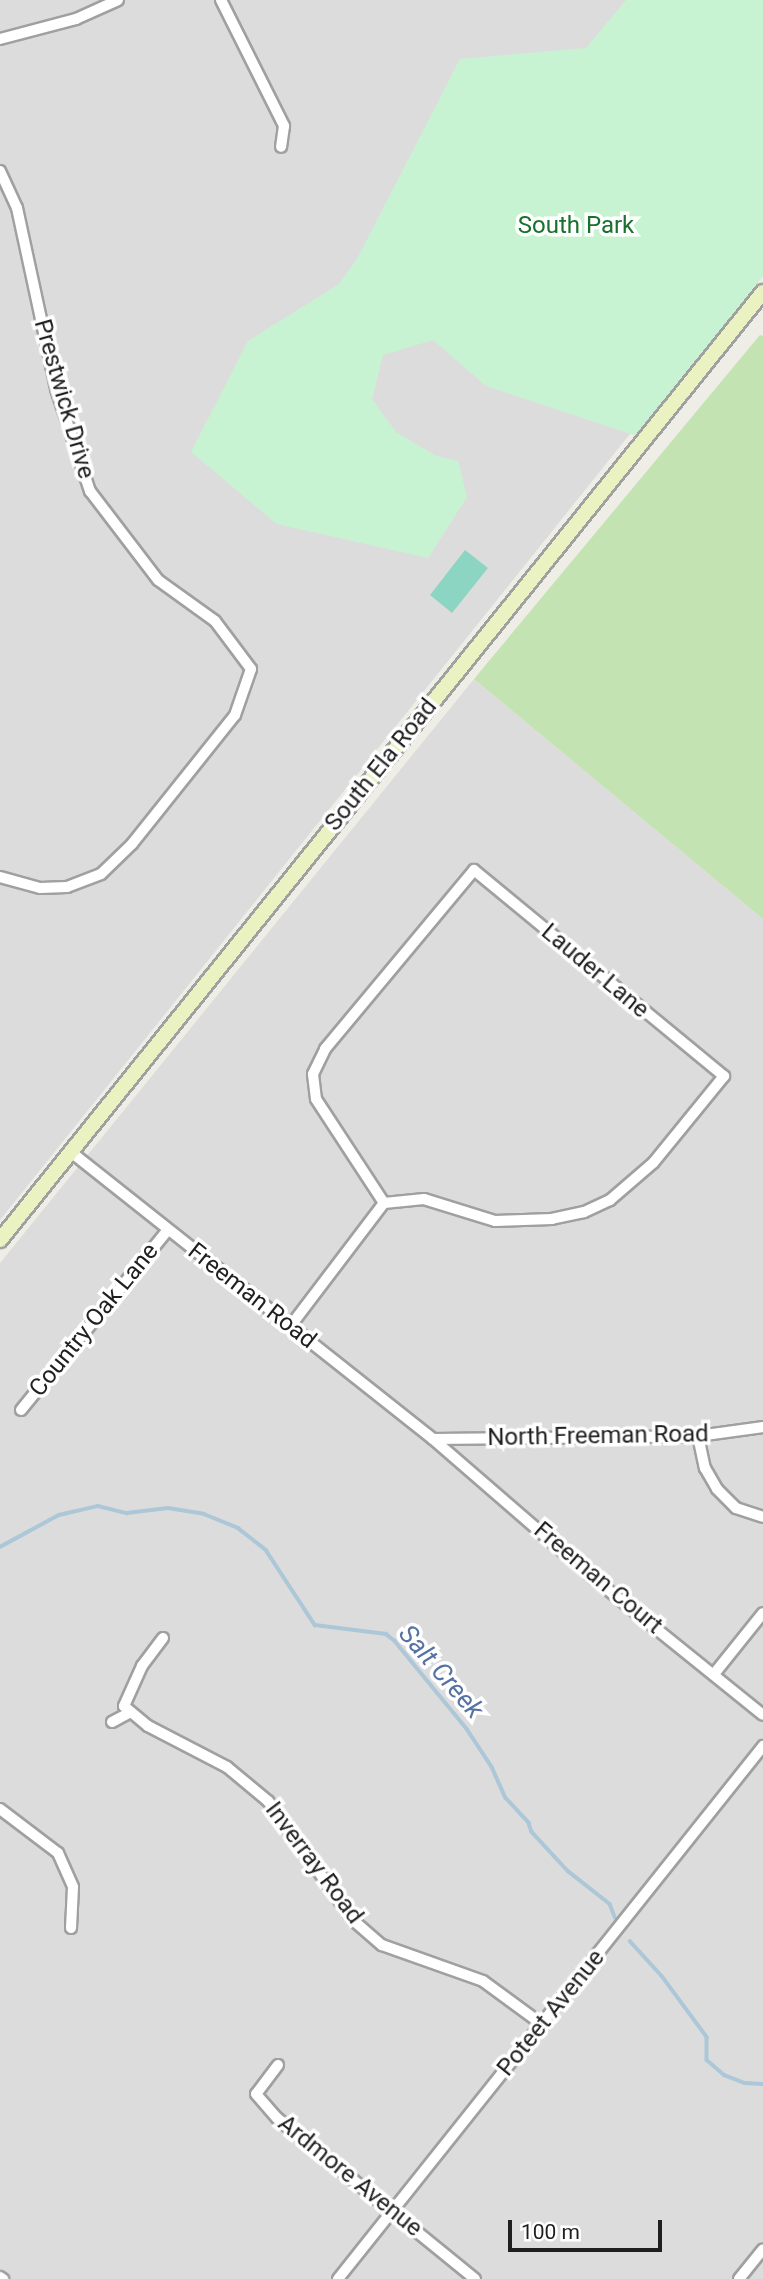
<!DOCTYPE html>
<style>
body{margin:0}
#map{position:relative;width:763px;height:2279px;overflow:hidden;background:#eeede6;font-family:Roboto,sans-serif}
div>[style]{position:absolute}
.residential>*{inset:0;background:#dddcdc}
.grass>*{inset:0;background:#c3e3b2}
.park>*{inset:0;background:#c8f3d2}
.pitch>*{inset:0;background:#8dd5c3}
.stream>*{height:3.5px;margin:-1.75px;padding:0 1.75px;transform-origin:1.75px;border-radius:1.75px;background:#acc7d7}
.roads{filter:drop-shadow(2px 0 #a0a0a0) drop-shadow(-2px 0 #a0a0a0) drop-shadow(0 2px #a0a0a0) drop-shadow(0 -2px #a0a0a0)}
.minor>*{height:10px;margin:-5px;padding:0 5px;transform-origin:5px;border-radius:5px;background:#fff}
.secondary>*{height:14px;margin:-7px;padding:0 7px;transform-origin:7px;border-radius:7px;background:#e9f2c0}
span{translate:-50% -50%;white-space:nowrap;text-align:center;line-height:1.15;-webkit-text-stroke:7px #fff;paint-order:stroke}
.park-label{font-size:24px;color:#18712c}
.street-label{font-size:24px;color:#1f1f1f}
.water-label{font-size:26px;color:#5672a4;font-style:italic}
.scale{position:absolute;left:508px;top:2220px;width:154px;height:32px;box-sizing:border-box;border:4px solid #1f1f1f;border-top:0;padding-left:9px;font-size:21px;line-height:24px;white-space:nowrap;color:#1f1f1f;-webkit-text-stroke:5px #fff;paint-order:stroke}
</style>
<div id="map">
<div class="residential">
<div style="clip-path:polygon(0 0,763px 0,763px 268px,0 1220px)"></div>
<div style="clip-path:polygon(474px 679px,763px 919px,763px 2279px,0 2279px,0 1263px)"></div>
</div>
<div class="grass">
<div style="clip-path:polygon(760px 335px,763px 336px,763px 919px,474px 679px)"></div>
</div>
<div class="park">
<div style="clip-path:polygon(626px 0,763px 0,763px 276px,637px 436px,486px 386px,433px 340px,383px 355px,372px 399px,396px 432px,436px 456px,458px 461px,467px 497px,428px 558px,277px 524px,191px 452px,248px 341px,339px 284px,357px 259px,460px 59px,586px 48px)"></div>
</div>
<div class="pitch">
<div style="clip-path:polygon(465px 550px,488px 568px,452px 613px,430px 595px)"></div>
</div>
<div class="stream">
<div style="left:0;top:1547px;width:67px;rotate:-28.5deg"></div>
<div style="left:59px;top:1515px;width:40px;rotate:-13deg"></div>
<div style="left:98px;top:1506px;width:30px;rotate:14deg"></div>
<div style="left:127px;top:1513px;width:41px;rotate:-7deg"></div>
<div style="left:168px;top:1508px;width:36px;rotate:9deg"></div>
<div style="left:204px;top:1514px;width:37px;rotate:22deg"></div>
<div style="left:238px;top:1528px;width:36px;rotate:38deg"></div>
<div style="left:266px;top:1550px;width:90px;rotate:56.8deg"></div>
<div style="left:315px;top:1625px;width:72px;rotate:7.2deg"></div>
<div style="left:386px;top:1634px;width:11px;rotate:38deg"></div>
<div style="left:395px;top:1641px;width:114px;rotate:50.7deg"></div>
<div style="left:467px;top:1729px;width:45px;rotate:56.7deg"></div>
<div style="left:492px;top:1767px;width:34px;rotate:66deg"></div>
<div style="left:506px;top:1798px;width:34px;rotate:47deg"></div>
<div style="left:529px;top:1823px;width:9px;rotate:72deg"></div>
<div style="left:532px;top:1832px;width:53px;rotate:47.3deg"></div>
<div style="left:568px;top:1871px;width:53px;rotate:38.2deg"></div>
<div style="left:610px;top:1904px;width:14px;rotate:69deg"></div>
<div style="left:630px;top:1941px;width:47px;rotate:47.6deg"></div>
<div style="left:662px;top:1976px;width:76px;rotate:53.6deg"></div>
<div style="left:707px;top:2037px;width:23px;rotate:90deg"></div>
<div style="left:707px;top:2060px;width:23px;rotate:41deg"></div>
<div style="left:724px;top:2075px;width:22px;rotate:21deg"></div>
<div style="left:745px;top:2083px;width:18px;rotate:3deg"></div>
</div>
<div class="roads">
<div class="minor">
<div style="left:221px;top:0;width:141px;rotate:63.4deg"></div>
<div style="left:284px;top:126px;width:21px;rotate:98deg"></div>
<div style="left:0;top:39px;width:79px;rotate:-14.7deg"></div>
<div style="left:76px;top:19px;width:46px;rotate:-24.3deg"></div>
<div style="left:0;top:171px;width:41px;rotate:65.3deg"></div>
<div style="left:17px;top:208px;width:185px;rotate:77.8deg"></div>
<div style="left:56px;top:389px;width:108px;rotate:71.6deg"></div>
<div style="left:90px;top:491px;width:112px;rotate:52.6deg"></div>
<div style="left:158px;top:580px;width:70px;rotate:35.7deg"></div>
<div style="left:215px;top:621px;width:60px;rotate:53.1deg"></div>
<div style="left:251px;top:669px;width:49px;rotate:109.2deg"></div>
<div style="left:235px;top:715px;width:165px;rotate:128.6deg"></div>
<div style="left:132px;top:844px;width:43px;rotate:135.9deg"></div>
<div style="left:101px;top:874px;width:36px;rotate:159deg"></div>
<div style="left:67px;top:887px;width:27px;rotate:178deg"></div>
<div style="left:40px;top:888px;width:41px;rotate:-164.6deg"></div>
<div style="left:474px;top:870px;width:324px;rotate:39.5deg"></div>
<div style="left:724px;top:1076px;width:112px;rotate:129.2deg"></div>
<div style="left:653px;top:1163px;width:57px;rotate:139.3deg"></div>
<div style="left:610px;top:1200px;width:29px;rotate:155deg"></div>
<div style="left:584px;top:1212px;width:33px;rotate:168deg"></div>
<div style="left:552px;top:1219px;width:57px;rotate:178deg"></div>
<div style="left:495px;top:1221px;width:74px;rotate:-162.8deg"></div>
<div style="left:424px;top:1199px;width:40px;rotate:174.3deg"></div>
<div style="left:384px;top:1203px;width:124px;rotate:-123.2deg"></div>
<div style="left:316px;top:1099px;width:25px;rotate:-97deg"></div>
<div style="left:313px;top:1074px;width:28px;rotate:-64deg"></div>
<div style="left:325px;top:1049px;width:233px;rotate:-50.2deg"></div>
<div style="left:71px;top:1152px;width:462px;rotate:38.4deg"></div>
<div style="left:433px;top:1439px;width:217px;rotate:40.9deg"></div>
<div style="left:597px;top:1581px;width:213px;rotate:38.9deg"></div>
<div style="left:292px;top:1324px;width:152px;rotate:-52.8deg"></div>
<div style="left:21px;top:1410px;width:231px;rotate:-50.8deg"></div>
<div style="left:698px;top:1436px;width:33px;rotate:78deg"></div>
<div style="left:705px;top:1468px;width:24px;rotate:60deg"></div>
<div style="left:717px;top:1489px;width:27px;rotate:45deg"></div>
<div style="left:736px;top:1508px;width:28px;rotate:18deg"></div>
<div style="left:433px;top:1439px;width:265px;rotate:-0.6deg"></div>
<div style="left:698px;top:1436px;width:66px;rotate:-7.9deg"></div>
<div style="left:163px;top:1638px;width:35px;rotate:127deg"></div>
<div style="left:142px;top:1666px;width:44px;rotate:114.2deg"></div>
<div style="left:124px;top:1706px;width:31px;rotate:40deg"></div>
<div style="left:148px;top:1726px;width:89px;rotate:27.4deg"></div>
<div style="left:227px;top:1767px;width:53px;rotate:39.7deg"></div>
<div style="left:268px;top:1801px;width:148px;rotate:54.4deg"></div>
<div style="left:354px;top:1921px;width:37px;rotate:41deg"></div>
<div style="left:382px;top:1945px;width:107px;rotate:19.6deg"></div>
<div style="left:483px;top:1981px;width:74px;rotate:36.3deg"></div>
<div style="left:714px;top:1674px;width:78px;rotate:-51.2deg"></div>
<div style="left:112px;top:1722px;width:21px;rotate:-28deg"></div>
<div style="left:0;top:1809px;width:73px;rotate:37.2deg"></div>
<div style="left:58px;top:1853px;width:37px;rotate:66deg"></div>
<div style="left:73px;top:1887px;width:41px;rotate:92.8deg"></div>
<div style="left:278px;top:2065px;width:36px;rotate:127deg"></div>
<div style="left:256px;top:2094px;width:32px;rotate:49deg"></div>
<div style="left:277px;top:2118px;width:255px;rotate:39.1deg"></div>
<div style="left:0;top:2277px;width:4px;rotate:34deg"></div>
<div style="left:338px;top:2279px;width:682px;rotate:-51.43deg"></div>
<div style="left:739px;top:2279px;width:38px;rotate:-51deg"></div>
</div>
<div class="secondary">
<div style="left:0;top:1240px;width:1217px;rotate:-51.17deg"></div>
</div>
</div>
<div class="park-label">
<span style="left:576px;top:226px">South Park</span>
</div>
<div class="street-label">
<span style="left:64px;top:399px;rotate:74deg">Prestwick Drive</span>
<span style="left:381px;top:765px;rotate:-51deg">South Ela Road</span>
<span style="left:595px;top:971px;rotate:40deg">Lauder Lane</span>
<span style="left:252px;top:1296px;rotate:38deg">Freeman Road</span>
<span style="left:94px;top:1320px;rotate:-51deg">Country Oak Lane</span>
<span style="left:598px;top:1436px;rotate:-1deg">North Freeman Road</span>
<span style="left:598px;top:1578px;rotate:40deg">Freeman Court</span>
<span style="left:314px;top:1863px;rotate:53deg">Inverray Road</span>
<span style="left:551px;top:2013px;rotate:-51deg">Poteet Avenue</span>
<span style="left:350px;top:2176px;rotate:39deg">Ardmore Avenue</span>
</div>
<div class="water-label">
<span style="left:441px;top:1672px;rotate:49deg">Salt Creek</span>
</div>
<div class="scale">100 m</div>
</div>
